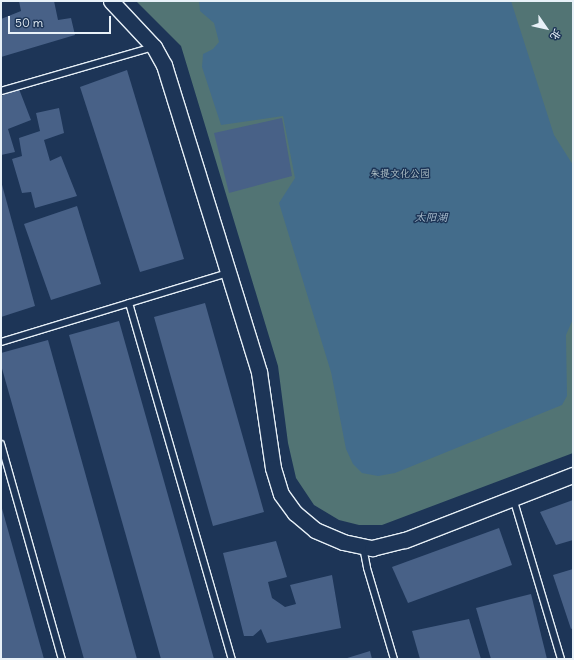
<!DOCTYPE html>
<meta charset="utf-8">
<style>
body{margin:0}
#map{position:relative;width:574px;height:660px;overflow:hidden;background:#1d3557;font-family:Delius,"LXGW WenKai TC",sans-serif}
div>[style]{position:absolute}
.green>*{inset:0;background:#527474}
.water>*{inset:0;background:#436c8b}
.building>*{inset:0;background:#486187}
.roads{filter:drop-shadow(1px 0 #e8f1f8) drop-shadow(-1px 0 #e8f1f8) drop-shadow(0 1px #e8f1f8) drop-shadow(0 -1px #e8f1f8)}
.service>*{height:6px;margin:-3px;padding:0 3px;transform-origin:3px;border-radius:3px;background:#1d3557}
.tertiary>*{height:15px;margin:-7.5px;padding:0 7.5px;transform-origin:7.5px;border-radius:7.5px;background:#1d3557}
span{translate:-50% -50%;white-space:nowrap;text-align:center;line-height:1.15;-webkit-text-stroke:3px #1d3557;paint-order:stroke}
.park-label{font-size:10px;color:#b4c5ca}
.water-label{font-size:11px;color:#aec2d2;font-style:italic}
.frame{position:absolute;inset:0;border:2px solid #e8f1f8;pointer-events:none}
.north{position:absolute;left:526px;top:8px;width:40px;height:40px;-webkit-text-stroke:3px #1d3557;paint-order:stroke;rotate:124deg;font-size:11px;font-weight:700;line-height:16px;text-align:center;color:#e8f1f8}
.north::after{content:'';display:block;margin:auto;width:14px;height:18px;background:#e8f1f8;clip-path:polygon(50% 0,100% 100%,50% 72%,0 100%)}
.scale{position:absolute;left:8px;top:16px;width:103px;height:18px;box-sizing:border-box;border:2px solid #e8f1f8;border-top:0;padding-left:5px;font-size:12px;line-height:14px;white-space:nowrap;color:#e8f1f8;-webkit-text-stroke:3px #1d3557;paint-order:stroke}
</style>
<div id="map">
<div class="green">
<div style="clip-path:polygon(136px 1px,573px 1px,573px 453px,382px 525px,359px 525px,339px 520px,314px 505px,296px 478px,288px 443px,278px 366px,181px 46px)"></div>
</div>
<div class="water">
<div style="clip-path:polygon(199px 1px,511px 1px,554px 135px,573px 165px,573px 319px,566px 335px,567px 396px,562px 405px,395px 473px,378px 476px,362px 473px,353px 464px,346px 449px,331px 372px,279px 203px,295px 178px,283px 116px,221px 125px,202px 67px,203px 54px,213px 49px,219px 42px,214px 23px,200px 11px)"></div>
</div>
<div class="building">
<div style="clip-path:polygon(19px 1px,54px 1px,58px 20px,71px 18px,75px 35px,1px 57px,1px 19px,21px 11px)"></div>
<div style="clip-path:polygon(127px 70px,184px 259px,140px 272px,80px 87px)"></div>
<div style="clip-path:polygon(19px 89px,31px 120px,8px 129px,15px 152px,1px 155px,1px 96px)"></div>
<div style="clip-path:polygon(59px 108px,64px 133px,44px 140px,50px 161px,61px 156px,77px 196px,35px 208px,31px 192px,22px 193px,12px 159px,22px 156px,19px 138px,40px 131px,36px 113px)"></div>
<div style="clip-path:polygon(282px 118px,292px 176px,229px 193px,214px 133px)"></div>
<div style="clip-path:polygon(1px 181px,35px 306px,1px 317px)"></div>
<div style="clip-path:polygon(77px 206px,101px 284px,51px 300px,24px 224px)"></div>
<div style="clip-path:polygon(205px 303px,264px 512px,213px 526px,154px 317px)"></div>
<div style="clip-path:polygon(119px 321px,214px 659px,161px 659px,69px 335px)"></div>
<div style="clip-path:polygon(48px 340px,137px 659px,84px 659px,1px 365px,1px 353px)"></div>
<div style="clip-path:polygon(573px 500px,573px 540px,556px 545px,540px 512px)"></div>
<div style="clip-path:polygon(1px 505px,44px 659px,1px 659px)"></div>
<div style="clip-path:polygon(499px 528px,512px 565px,408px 603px,392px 567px)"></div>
<div style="clip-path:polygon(276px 541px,287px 577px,268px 582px,272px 598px,285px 607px,296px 604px,290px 585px,332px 575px,341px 628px,267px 643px,261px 629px,253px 636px,244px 636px,223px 553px)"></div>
<div style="clip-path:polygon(573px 569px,573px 628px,571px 629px,553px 575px)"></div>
<div style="clip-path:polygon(531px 594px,547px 659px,491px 659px,476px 608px)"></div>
<div style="clip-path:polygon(469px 619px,481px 659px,420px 659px,412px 631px)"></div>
<div style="clip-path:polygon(370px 651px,372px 659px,344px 659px)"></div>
</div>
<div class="roads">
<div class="service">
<div style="left:1px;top:91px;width:158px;rotate:-16.1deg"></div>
<div style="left:129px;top:303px;width:371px;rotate:73.9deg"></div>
<div style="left:1px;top:342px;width:237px;rotate:-16.9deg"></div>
<div style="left:1px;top:444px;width:223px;rotate:74.2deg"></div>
<div style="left:513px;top:498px;width:168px;rotate:73.4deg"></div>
<div style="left:363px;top:547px;width:21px;rotate:79deg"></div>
<div style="left:367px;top:568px;width:95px;rotate:73.5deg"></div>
</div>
<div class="tertiary">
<div style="left:111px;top:1px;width:63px;rotate:46.9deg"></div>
<div style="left:154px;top:47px;width:21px;rotate:61deg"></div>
<div style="left:164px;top:65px;width:321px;rotate:72.8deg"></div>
<div style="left:259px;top:372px;width:97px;rotate:81.7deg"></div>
<div style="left:273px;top:468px;width:27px;rotate:73deg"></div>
<div style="left:281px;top:494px;width:24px;rotate:54deg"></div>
<div style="left:295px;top:513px;width:26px;rotate:40deg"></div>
<div style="left:315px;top:530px;width:30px;rotate:23deg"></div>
<div style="left:343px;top:542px;width:30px;rotate:12deg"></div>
<div style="left:372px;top:548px;width:34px;rotate:-14deg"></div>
<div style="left:405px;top:540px;width:180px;rotate:-21.2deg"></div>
</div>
</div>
<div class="park-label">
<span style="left:400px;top:174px">朱提文化公园</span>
</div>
<div class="water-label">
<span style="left:431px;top:217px">太阳湖</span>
</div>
<div class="frame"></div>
<div class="north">北</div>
<div class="scale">50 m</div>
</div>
